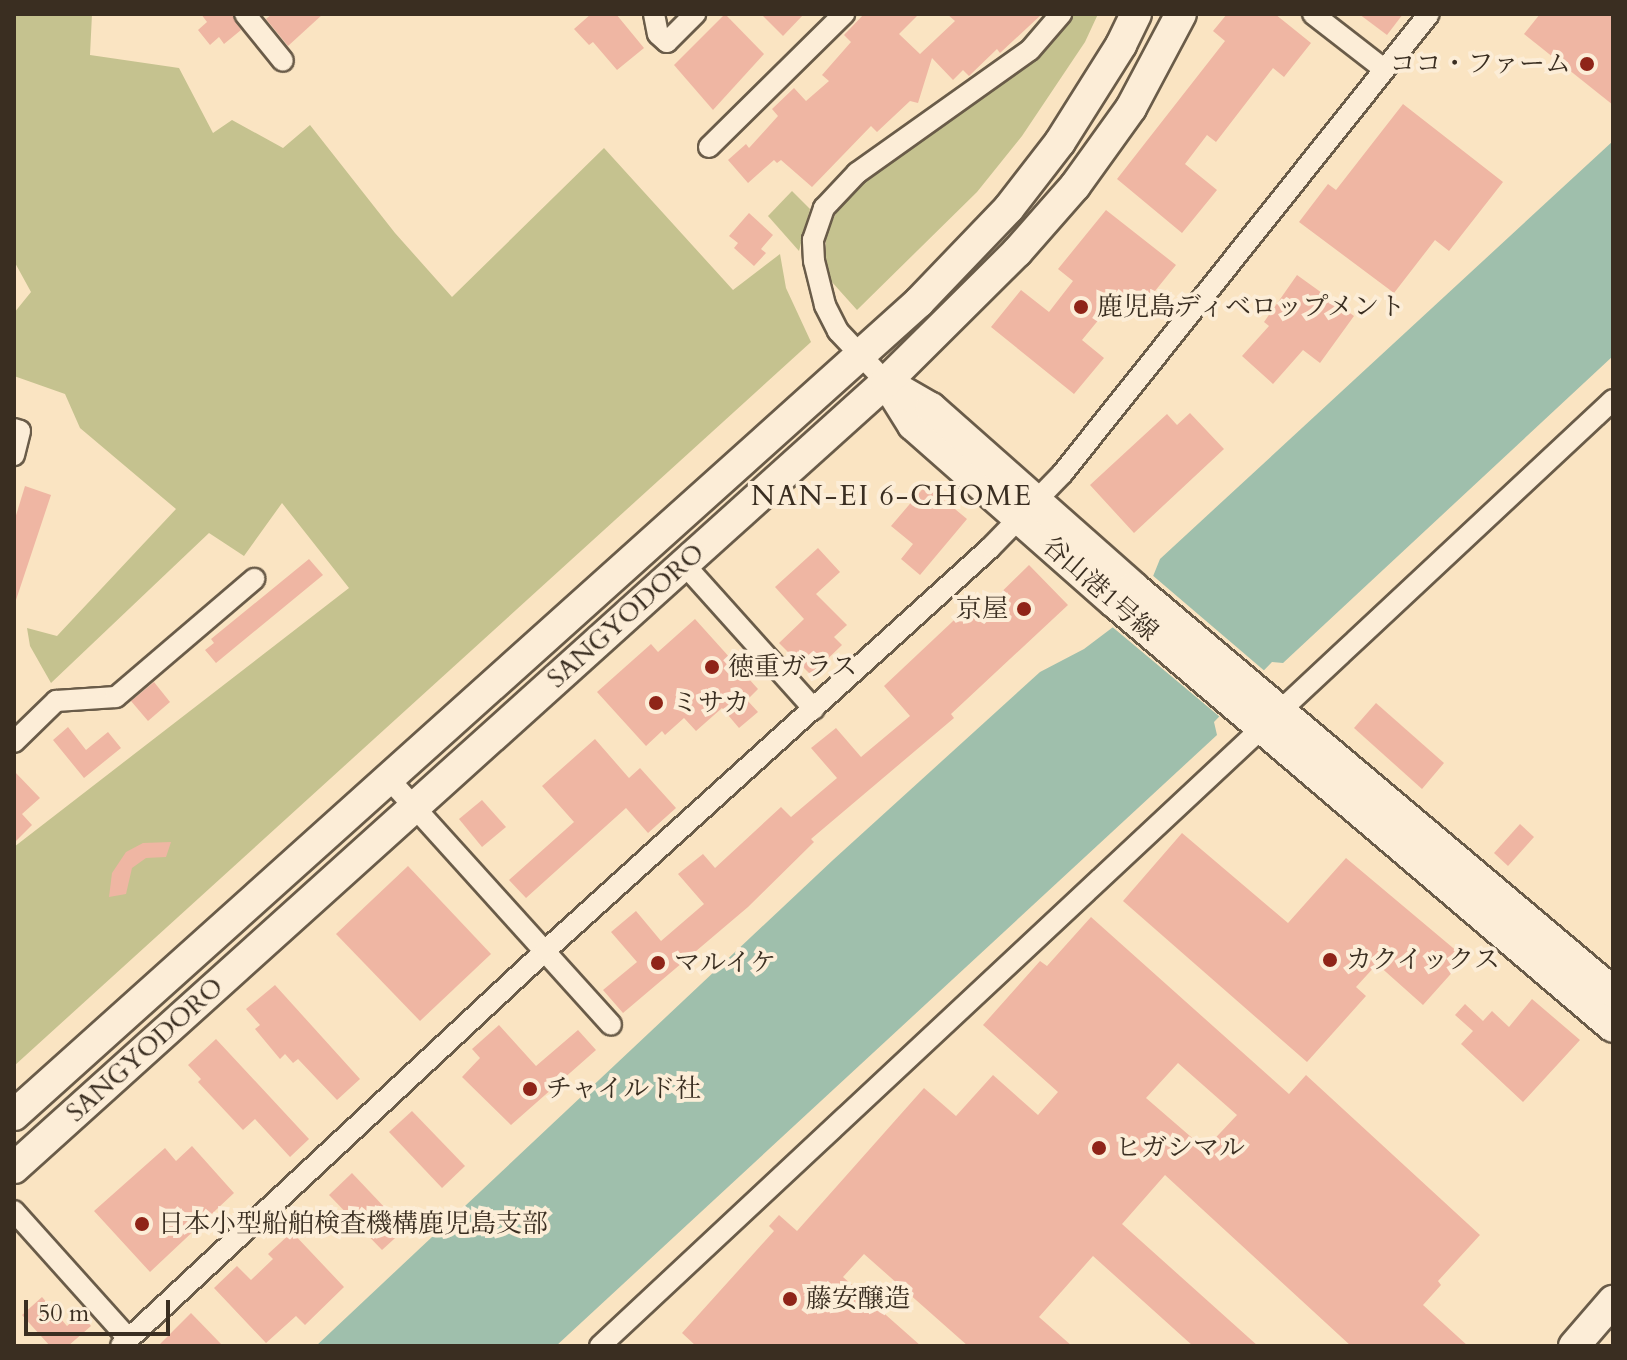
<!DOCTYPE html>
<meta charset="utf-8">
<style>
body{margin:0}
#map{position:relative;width:1627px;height:1360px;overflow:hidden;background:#fae4c2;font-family:Cardo,"Noto Serif JP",serif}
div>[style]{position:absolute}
.green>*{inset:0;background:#c5c28f}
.water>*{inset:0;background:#9fbfac}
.pier>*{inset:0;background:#fae4c2}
.building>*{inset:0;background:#efb6a3}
.roads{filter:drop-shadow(2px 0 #6a5c49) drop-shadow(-2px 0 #6a5c49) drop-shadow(0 2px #6a5c49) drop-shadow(0 -2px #6a5c49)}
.street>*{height:20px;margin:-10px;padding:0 10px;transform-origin:10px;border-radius:10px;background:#fcedd7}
.secondary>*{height:30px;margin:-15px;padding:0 15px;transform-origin:15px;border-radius:15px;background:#fcedd7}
.dots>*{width:22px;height:22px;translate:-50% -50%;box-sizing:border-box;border:4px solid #fcedd7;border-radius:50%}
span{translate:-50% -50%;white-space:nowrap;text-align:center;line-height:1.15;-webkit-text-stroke:8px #fcedd7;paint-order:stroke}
.poi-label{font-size:26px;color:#3a2e21}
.right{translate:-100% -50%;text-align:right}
.left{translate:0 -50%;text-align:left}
.street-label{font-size:26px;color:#3a2e21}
.neighbourhood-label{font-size:28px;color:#3a2e21;letter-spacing:2px}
.frame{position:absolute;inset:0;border:16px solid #3a2e21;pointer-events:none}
.scale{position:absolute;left:24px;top:1300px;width:146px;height:36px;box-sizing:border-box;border:4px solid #3a2e21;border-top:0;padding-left:10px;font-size:24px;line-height:28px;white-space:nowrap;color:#3a2e21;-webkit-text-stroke:6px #fcedd7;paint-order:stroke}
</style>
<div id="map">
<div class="green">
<div style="clip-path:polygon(14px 14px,92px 14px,90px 55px,179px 68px,213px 133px,232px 120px,283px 148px,310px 125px,395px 233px,452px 297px,604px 148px,733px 290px,780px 254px,786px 288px,811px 342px,14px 1066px,14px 847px,349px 588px,282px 503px,244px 556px,209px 533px,51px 683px,30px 646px,27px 628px,57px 636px,176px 509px,80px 428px,65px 394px,14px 376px,14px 313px,31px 292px,14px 261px)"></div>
<div style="clip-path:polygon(1072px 14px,1098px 14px,1085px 42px,1022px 136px,977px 192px,857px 310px,831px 281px,826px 259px,826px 234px,841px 203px,862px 183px,1035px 59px,1067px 25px)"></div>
<div style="clip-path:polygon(792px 191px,810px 209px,799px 251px,768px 216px)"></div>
</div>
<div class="water">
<div style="clip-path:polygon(1613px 141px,1613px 356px,1283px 663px,1272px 662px,1214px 722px,1217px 735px,556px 1346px,316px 1346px,833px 860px,1040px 672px,1084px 649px,1141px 606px,1160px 559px)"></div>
</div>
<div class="pier">
<div style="clip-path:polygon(1151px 574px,1267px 673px,1220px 717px,1110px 625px,1138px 604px)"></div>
</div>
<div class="building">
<div style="clip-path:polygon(201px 14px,232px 14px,241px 30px,224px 44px,219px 37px,210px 45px,198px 30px,207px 22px)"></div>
<div style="clip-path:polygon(272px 14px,323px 14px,288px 46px,266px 19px)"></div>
<div style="clip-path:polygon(591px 14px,616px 14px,644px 48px,617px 70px,593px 42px,589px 45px,574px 29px)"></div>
<div style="clip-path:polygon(725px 14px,764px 54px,713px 110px,674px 65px)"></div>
<div style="clip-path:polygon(761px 14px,804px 14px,783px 36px)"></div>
<div style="clip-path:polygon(864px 14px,919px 14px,899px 34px,920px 54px,955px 21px,947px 14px,1042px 14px,1000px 53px,997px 49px,969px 76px,963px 70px,953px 80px,932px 58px,918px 103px,910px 101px,877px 132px,871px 126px,812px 187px,781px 160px,777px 163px,774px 160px,748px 183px,728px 160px,746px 144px,749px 148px,778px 116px,772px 109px,794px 88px,806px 101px,829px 81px,822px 75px,851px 42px,844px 35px)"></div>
<div style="clip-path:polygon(1227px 14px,1275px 14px,1311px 43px,1284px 77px,1273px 68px,1216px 142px,1207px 135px,1185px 164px,1217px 190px,1182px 233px,1117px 179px,1225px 41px,1213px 31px)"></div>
<div style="clip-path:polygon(1359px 14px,1403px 14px,1387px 35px)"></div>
<div style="clip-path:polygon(1540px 14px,1613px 14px,1613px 105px,1524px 34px)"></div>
<div style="clip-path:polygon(1403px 104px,1503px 182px,1449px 251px,1435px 240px,1394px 293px,1299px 222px,1328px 184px,1336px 190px)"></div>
<div style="clip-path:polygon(1106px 210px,1176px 265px,1134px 317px,1114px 301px,1082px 340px,1104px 358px,1074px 394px,991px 327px,1021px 290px,1049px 312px,1073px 281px,1058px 269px)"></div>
<div style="clip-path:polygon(749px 213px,773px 235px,761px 249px,766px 253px,754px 266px,734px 248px,738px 243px,729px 236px)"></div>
<div style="clip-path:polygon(1297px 275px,1354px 316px,1320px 363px,1303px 350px,1273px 384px,1242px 356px,1269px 326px,1264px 322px)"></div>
<div style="clip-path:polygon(1190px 413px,1224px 449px,1134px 533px,1090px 485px,1167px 414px,1177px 425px)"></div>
<div style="clip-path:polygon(926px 485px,967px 519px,920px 575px,901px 559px,913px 544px,891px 526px)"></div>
<div style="clip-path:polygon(25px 486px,51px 495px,16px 600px,14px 522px)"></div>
<div style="clip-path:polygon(818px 548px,840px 572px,816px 594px,847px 625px,834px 637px,842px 645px,811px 675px,779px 643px,804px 619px,775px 587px)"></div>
<div style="clip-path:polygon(309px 559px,323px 575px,216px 663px,205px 650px,214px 643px,211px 639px)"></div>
<div style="clip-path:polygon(1029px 565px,1068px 605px,951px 714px,954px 718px,811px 839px,814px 842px,748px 907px,623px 1013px,603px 990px,637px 962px,611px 932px,636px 911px,661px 941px,704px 904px,678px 874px,703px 854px,715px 868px,781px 807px,791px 817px,837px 778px,811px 748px,836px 728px,861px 757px,910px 716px,884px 686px,969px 606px,977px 616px)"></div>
<div style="clip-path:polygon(695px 619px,758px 689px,747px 700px,758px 712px,739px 728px,722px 708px,696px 731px,684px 718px,665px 735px,662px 731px,646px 746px,597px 692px,651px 644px,658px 652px)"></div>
<div style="clip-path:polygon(154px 682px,170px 702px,148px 721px,131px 701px)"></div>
<div style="clip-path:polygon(1376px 703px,1444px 763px,1422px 789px,1354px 728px)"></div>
<div style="clip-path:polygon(68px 727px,86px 750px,108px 732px,121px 748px,84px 778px,53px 740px)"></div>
<div style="clip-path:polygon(595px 739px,629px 778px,640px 768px,676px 808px,648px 833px,626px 808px,526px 898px,509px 880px,574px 822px,542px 786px)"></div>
<div style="clip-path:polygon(14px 771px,40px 798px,22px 814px,32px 825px,14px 843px)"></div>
<div style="clip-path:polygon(482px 800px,506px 827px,482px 847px,459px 819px)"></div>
<div style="clip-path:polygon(1520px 824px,1534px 837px,1508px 866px,1494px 853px)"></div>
<div style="clip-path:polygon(1182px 833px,1288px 923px,1346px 858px,1465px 958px,1423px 1005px,1377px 964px,1356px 987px,1366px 996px,1307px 1062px,1123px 901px)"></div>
<div style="clip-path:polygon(171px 842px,166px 857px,146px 858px,132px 868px,126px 894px,109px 897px,112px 873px,126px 852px,143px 843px)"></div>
<div style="clip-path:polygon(408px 866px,491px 954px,420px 1021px,336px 934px)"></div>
<div style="clip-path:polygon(evenodd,1091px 917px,1289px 1094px,1306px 1075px,1480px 1235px,1438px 1281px,1441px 1285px,1423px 1305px,1468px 1346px,1351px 1346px,1165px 1175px,1122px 1224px,1258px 1346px,1193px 1346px,1093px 1256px,1039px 1317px,1072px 1346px,968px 1346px,864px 1254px,843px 1277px,921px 1346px,696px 1346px,682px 1333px,774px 1231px,769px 1226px,779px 1215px,797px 1231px,924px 1088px,956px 1116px,993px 1075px,1038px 1115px,1058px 1092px,983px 1025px,1040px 961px,1047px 966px,1091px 917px,1178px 1063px,1237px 1115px,1205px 1149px,1146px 1098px,1178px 1063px)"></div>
<div style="clip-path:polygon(275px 985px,360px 1079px,337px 1100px,298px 1059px,293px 1063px,285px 1054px,280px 1059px,255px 1029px,260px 1025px,246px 1009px)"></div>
<div style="clip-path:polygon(1532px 999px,1580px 1040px,1523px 1102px,1461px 1044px,1473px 1031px,1455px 1015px,1465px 1004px,1483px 1021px,1492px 1011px,1509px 1027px)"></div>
<div style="clip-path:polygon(499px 1025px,536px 1066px,578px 1030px,596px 1050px,511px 1125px,462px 1077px,480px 1058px,472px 1049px)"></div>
<div style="clip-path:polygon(216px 1039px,309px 1139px,290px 1157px,255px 1119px,243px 1130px,198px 1082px,201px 1079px,188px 1065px)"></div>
<div style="clip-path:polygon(412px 1111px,465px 1166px,442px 1188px,389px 1132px)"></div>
<div style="clip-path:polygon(192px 1146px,234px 1193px,150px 1272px,94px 1211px,165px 1148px,176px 1161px)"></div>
<div style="clip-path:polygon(352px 1173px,405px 1229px,382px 1250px,329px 1195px)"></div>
<div style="clip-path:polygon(292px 1232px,344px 1287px,305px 1325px,296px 1316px,266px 1343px,214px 1288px,237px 1266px,251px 1280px,273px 1259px,268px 1254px)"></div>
<div style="clip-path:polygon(42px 1297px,67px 1326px,81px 1314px,91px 1326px,68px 1346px,50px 1346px,22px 1315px)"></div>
<div style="clip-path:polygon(191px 1313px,223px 1346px,158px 1346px)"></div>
</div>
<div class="roads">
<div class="street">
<div style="left:245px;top:14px;width:60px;rotate:51deg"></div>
<div style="left:654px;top:14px;width:20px;rotate:79deg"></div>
<div style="left:658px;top:34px;width:12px;rotate:42deg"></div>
<div style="left:667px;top:42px;width:40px;rotate:-45deg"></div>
<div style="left:1313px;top:14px;width:90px;rotate:37.8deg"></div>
<div style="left:709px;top:147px;width:190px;rotate:-44.6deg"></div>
<div style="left:886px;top:382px;width:70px;rotate:-133.3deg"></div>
<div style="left:838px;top:331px;width:29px;rotate:-117deg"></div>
<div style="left:825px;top:305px;width:45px;rotate:-104deg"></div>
<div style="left:814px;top:261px;width:21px;rotate:-93deg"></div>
<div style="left:813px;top:240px;width:34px;rotate:-71deg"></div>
<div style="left:824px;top:208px;width:48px;rotate:-46.7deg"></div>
<div style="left:857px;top:173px;width:212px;rotate:-35.4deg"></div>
<div style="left:1030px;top:50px;width:48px;rotate:-49.3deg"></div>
<div style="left:14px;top:429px;width:6px;rotate:18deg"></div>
<div style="left:20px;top:431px;width:25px;rotate:104deg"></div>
<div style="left:683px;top:563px;width:196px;rotate:48.1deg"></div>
<div style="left:14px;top:742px;width:59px;rotate:-44.3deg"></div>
<div style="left:56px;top:701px;width:60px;rotate:-3.8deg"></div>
<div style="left:116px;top:697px;width:182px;rotate:-40.5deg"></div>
<div style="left:389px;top:779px;width:331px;rotate:47.9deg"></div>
<div style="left:14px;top:1211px;width:172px;rotate:48.1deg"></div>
<div style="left:121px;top:1346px;width:579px;rotate:-42.97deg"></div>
<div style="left:545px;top:951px;width:600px;rotate:-42.16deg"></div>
<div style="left:990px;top:548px;width:103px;rotate:-45.8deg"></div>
<div style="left:1062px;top:474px;width:588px;rotate:-51.42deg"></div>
<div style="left:600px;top:1346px;width:1386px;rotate:-43.04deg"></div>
</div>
<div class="secondary">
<div style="left:886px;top:382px;width:51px;rotate:57.9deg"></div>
<div style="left:913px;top:425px;width:268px;rotate:41.4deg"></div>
<div style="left:1114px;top:602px;width:655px;rotate:40.42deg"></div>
<div style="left:891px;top:385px;width:46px;rotate:29.9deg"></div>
<div style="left:931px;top:408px;width:270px;rotate:41.5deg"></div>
<div style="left:1133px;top:587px;width:628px;rotate:40.16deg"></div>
<div style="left:14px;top:1115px;width:1217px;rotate:-41.93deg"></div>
<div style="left:919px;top:302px;width:130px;rotate:-46.2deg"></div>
<div style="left:1009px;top:208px;width:83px;rotate:-52.3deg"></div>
<div style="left:1060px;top:142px;width:115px;rotate:-57.8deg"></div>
<div style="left:1121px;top:45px;width:34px;rotate:-64deg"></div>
<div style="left:14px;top:1168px;width:1174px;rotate:-42.03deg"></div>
<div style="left:886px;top:382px;width:185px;rotate:-44.8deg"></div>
<div style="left:1017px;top:252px;width:88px;rotate:-48.7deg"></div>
<div style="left:1075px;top:186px;width:96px;rotate:-54.3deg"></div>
<div style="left:1131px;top:108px;width:106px;rotate:-62deg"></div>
<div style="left:1574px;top:1346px;width:60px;rotate:-49.1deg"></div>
</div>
</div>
<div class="dots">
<div style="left:1587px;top:64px;background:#8f2418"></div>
<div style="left:1081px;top:307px;background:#8f2418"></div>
<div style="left:1024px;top:609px;background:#8f2418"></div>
<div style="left:712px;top:667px;background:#8f2418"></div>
<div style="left:656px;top:703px;background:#8f2418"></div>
<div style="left:1330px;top:960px;background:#8f2418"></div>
<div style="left:658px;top:963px;background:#8f2418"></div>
<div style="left:530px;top:1089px;background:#8f2418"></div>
<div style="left:1099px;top:1148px;background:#8f2418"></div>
<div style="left:142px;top:1224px;background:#8f2418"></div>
<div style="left:790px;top:1299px;background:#8f2418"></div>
</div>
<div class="poi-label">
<span class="right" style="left:1571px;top:64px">ココ・ファーム</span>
<span class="left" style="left:1097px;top:307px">鹿児島ディベロップメント</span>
<span class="right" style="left:1008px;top:609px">京屋</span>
<span class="left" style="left:728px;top:667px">徳重ガラス</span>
<span class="left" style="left:672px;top:703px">ミサカ</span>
<span class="left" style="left:1346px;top:960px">カクイックス</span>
<span class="left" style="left:674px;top:963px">マルイケ</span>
<span class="left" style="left:546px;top:1089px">チャイルド社</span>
<span class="left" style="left:1115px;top:1148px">ヒガシマル</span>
<span class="left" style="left:158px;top:1224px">日本小型船舶検査機構鹿児島支部</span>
<span class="left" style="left:806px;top:1299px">藤安醸造</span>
</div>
<div class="street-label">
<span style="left:1100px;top:589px;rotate:41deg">谷山港1号線</span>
<span style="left:626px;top:616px;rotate:-42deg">SANGYODORO</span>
<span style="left:145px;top:1050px;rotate:-42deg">SANGYODORO</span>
</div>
<div class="neighbourhood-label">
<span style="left:892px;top:496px">NAN-EI 6-CHOME</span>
</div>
<div class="frame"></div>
<div class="scale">50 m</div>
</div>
